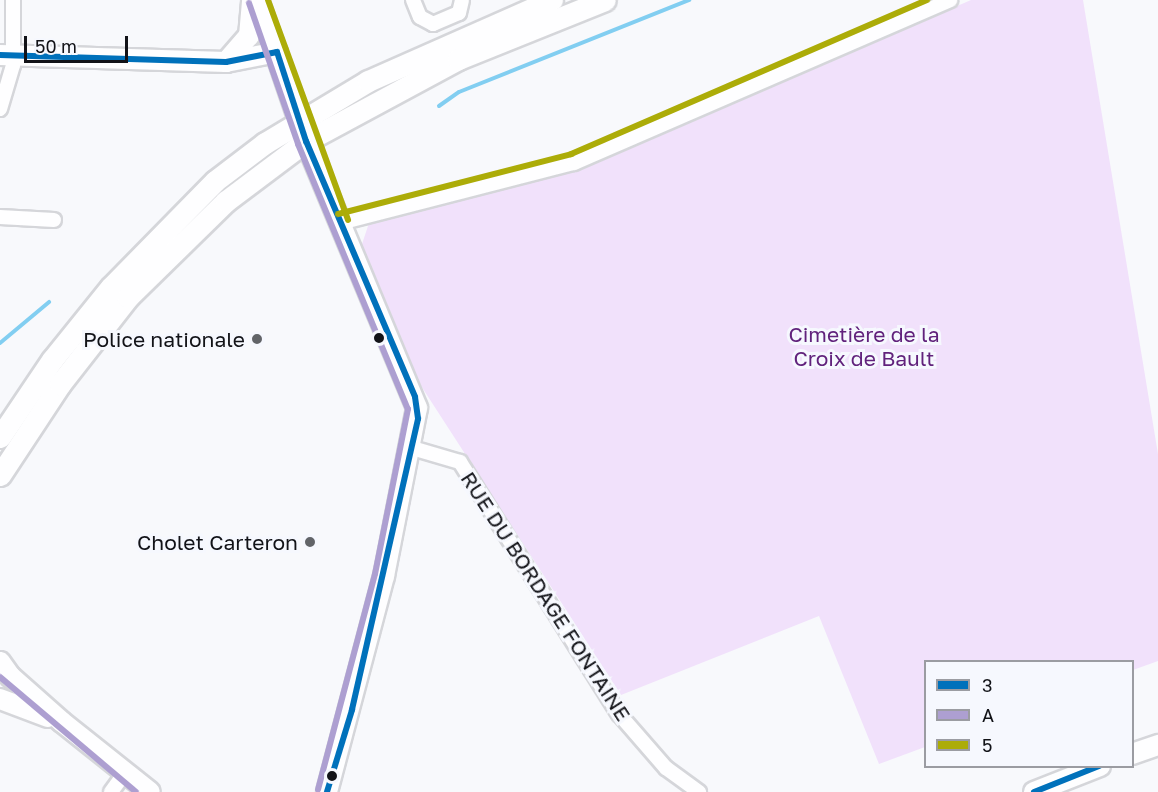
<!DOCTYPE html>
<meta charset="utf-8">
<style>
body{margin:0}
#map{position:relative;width:1158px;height:792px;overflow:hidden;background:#f8f9fc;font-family:"Golos Text",sans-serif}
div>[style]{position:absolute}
.green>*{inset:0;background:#f1e1fb}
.stream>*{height:4px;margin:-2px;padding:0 2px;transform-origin:2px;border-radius:2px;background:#82cef1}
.roads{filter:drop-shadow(2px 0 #d5d6da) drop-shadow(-2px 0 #d5d6da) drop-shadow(0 2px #d5d6da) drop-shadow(0 -2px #d5d6da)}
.street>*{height:14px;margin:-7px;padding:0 7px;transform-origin:7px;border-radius:7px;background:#fefeff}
.secondary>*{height:20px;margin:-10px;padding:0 10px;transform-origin:10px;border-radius:10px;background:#fefeff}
.primary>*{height:21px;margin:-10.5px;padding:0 10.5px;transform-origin:10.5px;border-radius:10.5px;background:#fefeff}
.bus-1>*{height:6px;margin:-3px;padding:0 3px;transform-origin:3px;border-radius:3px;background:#0071bb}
.bus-2>*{height:6px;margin:-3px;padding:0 3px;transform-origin:3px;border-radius:3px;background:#ad9fd1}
.bus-3>*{height:6px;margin:-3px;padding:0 3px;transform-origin:3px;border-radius:3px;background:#acac08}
.dots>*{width:16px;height:16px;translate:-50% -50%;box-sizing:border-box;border:3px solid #f6f8fe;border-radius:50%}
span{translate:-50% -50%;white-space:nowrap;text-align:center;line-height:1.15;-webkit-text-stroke:6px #f6f8fe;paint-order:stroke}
.park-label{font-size:21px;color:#61227c}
.poi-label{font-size:21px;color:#121318}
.right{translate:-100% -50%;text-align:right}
.street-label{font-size:21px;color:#121318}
.legend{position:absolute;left:924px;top:660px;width:210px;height:108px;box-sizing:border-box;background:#f6f8fe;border:2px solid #9b9ca2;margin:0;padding:8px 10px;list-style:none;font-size:18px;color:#121318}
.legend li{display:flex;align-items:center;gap:12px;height:30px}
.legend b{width:30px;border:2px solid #9b9ca2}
.scale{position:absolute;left:24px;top:36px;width:104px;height:27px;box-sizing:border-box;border:3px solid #121318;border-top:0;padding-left:8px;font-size:18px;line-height:21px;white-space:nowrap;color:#121318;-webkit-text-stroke:4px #f6f8fe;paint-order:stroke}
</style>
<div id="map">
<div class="green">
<div style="clip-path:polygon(971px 0,1083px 0,1158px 454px,1158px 661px,1133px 670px,1132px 662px,926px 662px,925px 747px,879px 764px,819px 616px,621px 695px,414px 375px,360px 250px,369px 223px,578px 171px)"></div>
</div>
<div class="stream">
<div style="left:439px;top:106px;width:24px;rotate:-35deg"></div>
<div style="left:459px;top:92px;width:248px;rotate:-21.8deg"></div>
<div style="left:0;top:343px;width:64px;rotate:-39.9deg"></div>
</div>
<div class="roads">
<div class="street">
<div style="left:413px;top:0;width:18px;rotate:68deg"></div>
<div style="left:420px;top:17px;width:15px;rotate:28deg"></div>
<div style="left:433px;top:24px;width:28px;rotate:-23deg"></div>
<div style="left:459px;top:13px;width:13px;rotate:-77deg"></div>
<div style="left:0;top:109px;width:46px;rotate:-73.5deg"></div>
<div style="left:13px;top:65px;width:65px;rotate:-90deg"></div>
<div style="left:0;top:217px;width:54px;rotate:3.2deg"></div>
<div style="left:340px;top:223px;width:242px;rotate:-14.4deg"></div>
<div style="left:574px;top:163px;width:410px;rotate:-23.4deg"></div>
<div style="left:412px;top:448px;width:50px;rotate:16.3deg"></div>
<div style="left:460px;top:462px;width:298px;rotate:57.8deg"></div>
<div style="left:619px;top:714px;width:72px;rotate:49deg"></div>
<div style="left:666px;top:768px;width:41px;rotate:36deg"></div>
<div style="left:111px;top:792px;width:26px;rotate:-54deg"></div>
</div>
<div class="secondary">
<div style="left:258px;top:0;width:149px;rotate:71.2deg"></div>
<div style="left:306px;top:141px;width:289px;rotate:67.4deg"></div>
<div style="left:417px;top:408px;width:171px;rotate:101.1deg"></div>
<div style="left:384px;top:576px;width:223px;rotate:104.8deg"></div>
<div style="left:0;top:55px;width:226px;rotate:1.8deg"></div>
<div style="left:226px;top:62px;width:52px;rotate:-11.1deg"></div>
<div style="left:226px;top:62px;width:35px;rotate:-49deg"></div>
<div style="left:249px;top:36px;width:36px;rotate:-85deg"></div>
<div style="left:0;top:662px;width:17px;rotate:54deg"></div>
<div style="left:10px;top:676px;width:69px;rotate:41.5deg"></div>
<div style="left:62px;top:722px;width:112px;rotate:38.5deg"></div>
<div style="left:0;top:699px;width:51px;rotate:20.6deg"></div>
<div style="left:1132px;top:754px;width:28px;rotate:-19deg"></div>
<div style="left:1034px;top:792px;width:71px;rotate:-21.5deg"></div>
</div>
<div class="primary">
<div style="left:0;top:437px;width:93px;rotate:-56deg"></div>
<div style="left:52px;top:360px;width:94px;rotate:-51.1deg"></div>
<div style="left:111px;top:287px;width:148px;rotate:-45.5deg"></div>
<div style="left:215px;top:181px;width:63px;rotate:-37.2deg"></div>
<div style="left:265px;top:143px;width:120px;rotate:-31deg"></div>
<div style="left:368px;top:81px;width:201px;rotate:-23.8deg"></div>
<div style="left:0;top:475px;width:109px;rotate:-56.6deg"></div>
<div style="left:60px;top:384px;width:110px;rotate:-52deg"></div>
<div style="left:128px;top:297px;width:137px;rotate:-44.4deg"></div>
<div style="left:226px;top:201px;width:100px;rotate:-36.9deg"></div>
<div style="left:306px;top:141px;width:173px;rotate:-28.3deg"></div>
<div style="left:458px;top:59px;width:158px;rotate:-21.9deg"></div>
</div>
</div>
<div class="bus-1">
<div style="left:277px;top:52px;width:94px;rotate:72deg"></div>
<div style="left:306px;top:141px;width:278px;rotate:66.9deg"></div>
<div style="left:415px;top:397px;width:22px;rotate:82deg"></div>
<div style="left:418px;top:419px;width:298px;rotate:102.8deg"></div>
<div style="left:352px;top:710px;width:86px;rotate:107deg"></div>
<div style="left:0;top:55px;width:226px;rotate:1.8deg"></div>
<div style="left:226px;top:62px;width:52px;rotate:-11.1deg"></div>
<div style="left:1034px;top:792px;width:70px;rotate:-21.8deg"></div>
</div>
<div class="bus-2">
<div style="left:249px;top:3px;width:149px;rotate:70.8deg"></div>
<div style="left:298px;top:144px;width:287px;rotate:67.5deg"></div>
<div style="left:408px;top:409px;width:168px;rotate:101.3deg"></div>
<div style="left:375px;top:574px;width:223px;rotate:104.8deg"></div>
<div style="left:0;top:677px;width:178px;rotate:40.2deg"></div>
</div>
<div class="bus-3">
<div style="left:268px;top:0;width:234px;rotate:70deg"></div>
<div style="left:338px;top:214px;width:241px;rotate:-14.4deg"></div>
<div style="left:571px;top:154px;width:388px;rotate:-23.4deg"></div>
</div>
<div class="dots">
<div style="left:379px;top:338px;background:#121318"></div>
<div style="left:257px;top:339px;background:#626468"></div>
<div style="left:310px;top:542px;background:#626468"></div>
<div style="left:332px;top:776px;background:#121318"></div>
</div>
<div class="park-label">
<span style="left:864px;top:346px">Cimetière de la<br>Croix de Bault</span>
</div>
<div class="poi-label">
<span class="right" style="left:245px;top:339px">Police nationale</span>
<span class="right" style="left:298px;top:542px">Cholet Carteron</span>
</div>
<div class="street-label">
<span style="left:546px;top:596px;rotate:57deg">RUE DU BORDAGE FONTAINE</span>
</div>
<ul class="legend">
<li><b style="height:8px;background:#0071bb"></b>3</li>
<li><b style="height:8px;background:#ad9fd1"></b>A</li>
<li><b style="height:8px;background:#acac08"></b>5</li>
</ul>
<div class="scale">50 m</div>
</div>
